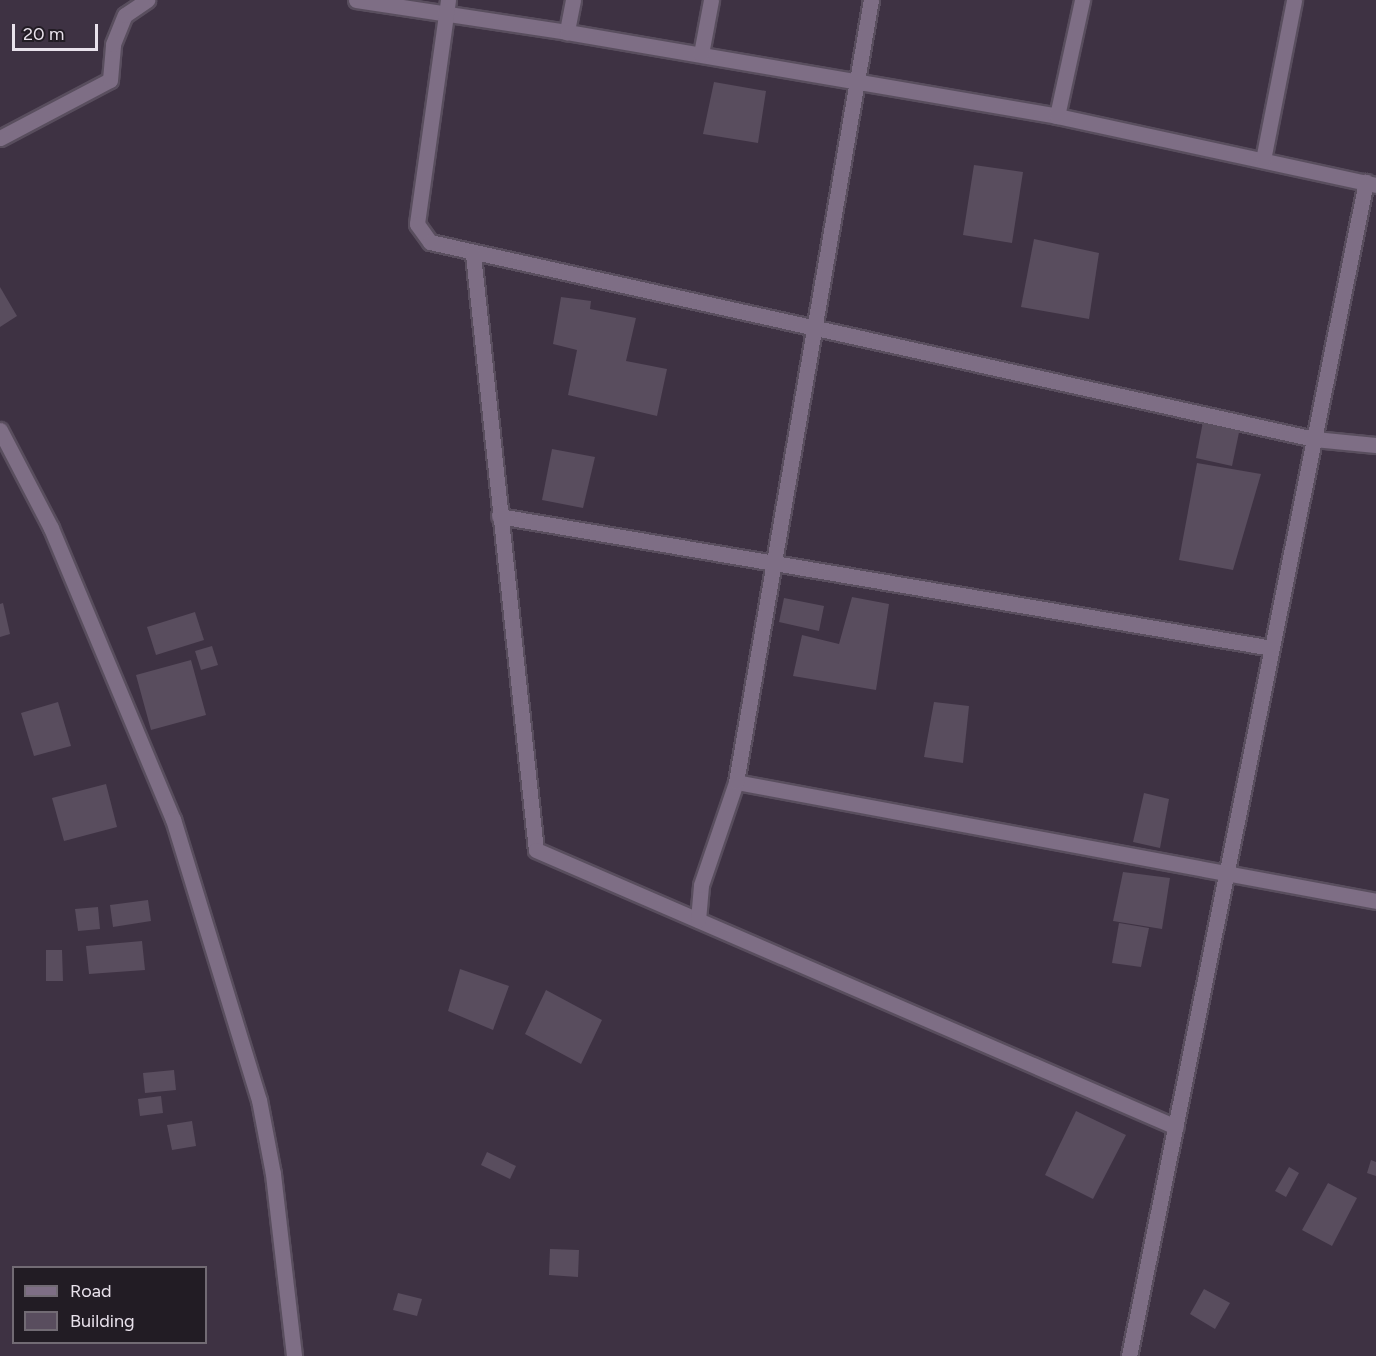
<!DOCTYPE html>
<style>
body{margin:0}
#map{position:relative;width:1376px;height:1356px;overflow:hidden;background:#3e3243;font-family:Figtree,sans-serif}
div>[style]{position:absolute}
.building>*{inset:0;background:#594d5e}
.roads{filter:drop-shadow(2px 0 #594e5e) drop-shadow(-2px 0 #594e5e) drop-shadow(0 2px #594e5e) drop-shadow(0 -2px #594e5e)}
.minor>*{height:15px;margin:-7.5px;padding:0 7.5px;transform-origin:7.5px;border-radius:7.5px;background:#7e6e85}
span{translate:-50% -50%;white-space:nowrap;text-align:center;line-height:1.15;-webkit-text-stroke:5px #221c24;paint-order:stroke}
.legend{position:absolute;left:12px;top:1266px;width:195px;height:78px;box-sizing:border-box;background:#221c24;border:2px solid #726b74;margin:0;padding:8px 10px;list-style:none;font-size:18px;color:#e9e2ec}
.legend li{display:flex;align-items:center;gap:12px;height:30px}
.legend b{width:30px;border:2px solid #726b74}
.scale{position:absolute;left:12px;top:24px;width:86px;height:27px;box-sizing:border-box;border:3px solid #e9e2ec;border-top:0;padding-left:8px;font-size:18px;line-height:21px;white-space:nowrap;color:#e9e2ec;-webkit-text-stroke:4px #221c24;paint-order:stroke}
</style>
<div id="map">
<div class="building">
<div style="clip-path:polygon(714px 82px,766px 91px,758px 143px,703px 134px)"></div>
<div style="clip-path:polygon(974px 165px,1023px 172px,1012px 243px,963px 235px)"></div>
<div style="clip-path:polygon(1034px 239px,1099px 253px,1089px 319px,1021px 307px)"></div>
<div style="clip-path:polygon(0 287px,17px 316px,0 327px)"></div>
<div style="clip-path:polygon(561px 297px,591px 301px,590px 309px,636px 318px,626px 361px,667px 369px,657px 416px,568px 395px,577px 350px,553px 344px)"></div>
<div style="clip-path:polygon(1205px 411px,1242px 418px,1232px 466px,1196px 458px)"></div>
<div style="clip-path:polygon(552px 449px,595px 457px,583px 508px,542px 500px)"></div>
<div style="clip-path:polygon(1197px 463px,1261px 474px,1233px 570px,1179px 560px)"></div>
<div style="clip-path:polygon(852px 597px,889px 604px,876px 690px,793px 676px,802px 635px,839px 644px)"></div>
<div style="clip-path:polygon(784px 598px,824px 606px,819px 631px,779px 622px)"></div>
<div style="clip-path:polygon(3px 603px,10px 634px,0 637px,0 604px)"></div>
<div style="clip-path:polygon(195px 612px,204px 640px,156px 655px,147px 627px)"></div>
<div style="clip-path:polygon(212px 646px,218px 665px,201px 670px,195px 651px)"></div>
<div style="clip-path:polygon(191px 660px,206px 715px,151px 730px,136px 675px)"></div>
<div style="clip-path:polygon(58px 702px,71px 746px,34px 756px,21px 713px)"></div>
<div style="clip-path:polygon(934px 702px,969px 706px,963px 763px,924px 757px)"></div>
<div style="clip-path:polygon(106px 784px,117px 827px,64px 841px,52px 798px)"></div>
<div style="clip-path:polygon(1144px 793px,1169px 799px,1160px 848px,1133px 842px)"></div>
<div style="clip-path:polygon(1123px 872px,1170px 878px,1162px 929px,1113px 921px)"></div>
<div style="clip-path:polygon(148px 900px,151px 921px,113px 927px,110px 905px)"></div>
<div style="clip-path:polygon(98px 907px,100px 929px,78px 931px,75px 909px)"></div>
<div style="clip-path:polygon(1119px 923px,1149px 928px,1141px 967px,1112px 963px)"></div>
<div style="clip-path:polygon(142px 941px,145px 970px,89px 974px,86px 946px)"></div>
<div style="clip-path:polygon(46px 950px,62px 950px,63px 981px,46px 981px)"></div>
<div style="clip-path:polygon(460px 969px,509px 986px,493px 1030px,448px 1011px)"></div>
<div style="clip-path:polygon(546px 990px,602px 1020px,581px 1064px,525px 1034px)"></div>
<div style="clip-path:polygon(174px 1070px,176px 1090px,145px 1093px,143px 1073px)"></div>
<div style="clip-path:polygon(161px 1096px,163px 1113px,140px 1116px,138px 1099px)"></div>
<div style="clip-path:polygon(1076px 1111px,1126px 1135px,1093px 1199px,1045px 1175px)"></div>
<div style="clip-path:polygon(192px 1121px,196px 1146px,172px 1150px,167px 1125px)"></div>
<div style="clip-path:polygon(487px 1152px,516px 1166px,510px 1179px,481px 1165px)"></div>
<div style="clip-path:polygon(1371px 1160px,1376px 1162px,1376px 1176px,1367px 1173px)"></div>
<div style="clip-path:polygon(1289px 1167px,1299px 1173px,1286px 1197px,1275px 1191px)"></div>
<div style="clip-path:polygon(1328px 1183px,1357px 1198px,1332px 1246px,1302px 1230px)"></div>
<div style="clip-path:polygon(550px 1249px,579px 1250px,578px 1277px,549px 1275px)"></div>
<div style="clip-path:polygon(1204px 1289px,1230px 1303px,1215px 1329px,1190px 1314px)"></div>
<div style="clip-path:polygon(398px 1293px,422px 1299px,417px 1316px,393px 1310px)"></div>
</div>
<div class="roads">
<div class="minor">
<div style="left:356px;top:0;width:213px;rotate:8.6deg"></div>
<div style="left:448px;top:0;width:226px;rotate:97.9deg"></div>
<div style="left:417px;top:224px;width:22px;rotate:54deg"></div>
<div style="left:430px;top:242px;width:906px;rotate:12.56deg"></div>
<div style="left:1314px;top:439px;width:62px;rotate:5.5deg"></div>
<div style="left:573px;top:0;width:33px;rotate:101deg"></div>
<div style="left:567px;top:32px;width:497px;rotate:9.7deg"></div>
<div style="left:1057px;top:116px;width:326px;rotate:12.2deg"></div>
<div style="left:701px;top:54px;width:55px;rotate:-79.5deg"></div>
<div style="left:1057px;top:116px;width:119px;rotate:-77.8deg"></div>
<div style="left:0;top:138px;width:124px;rotate:-27.8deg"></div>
<div style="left:110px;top:80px;width:36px;rotate:-85deg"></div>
<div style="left:113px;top:44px;width:31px;rotate:-68deg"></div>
<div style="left:125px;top:15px;width:27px;rotate:-34deg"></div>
<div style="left:1263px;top:160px;width:163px;rotate:-79deg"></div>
<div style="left:473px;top:254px;width:599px;rotate:83.97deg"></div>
<div style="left:536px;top:850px;width:697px;rotate:23.4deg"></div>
<div style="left:0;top:430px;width:110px;rotate:62.5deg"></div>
<div style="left:51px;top:528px;width:316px;rotate:67.3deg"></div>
<div style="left:173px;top:819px;width:294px;rotate:73deg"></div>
<div style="left:259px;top:1100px;width:75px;rotate:79.3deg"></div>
<div style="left:273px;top:1174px;width:183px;rotate:83.4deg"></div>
<div style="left:499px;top:516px;width:784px;rotate:9.69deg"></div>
<div style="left:736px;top:782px;width:651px;rotate:10.53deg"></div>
<div style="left:698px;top:920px;width:35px;rotate:-85deg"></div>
<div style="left:701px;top:885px;width:109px;rotate:-71.2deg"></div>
<div style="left:736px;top:782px;width:794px;rotate:-80.21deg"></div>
<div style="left:1129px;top:1356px;width:1198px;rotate:-78.59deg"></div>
</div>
</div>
<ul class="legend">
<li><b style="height:8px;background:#7e6e85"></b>Road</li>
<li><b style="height:16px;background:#594d5e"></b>Building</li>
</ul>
<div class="scale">20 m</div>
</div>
